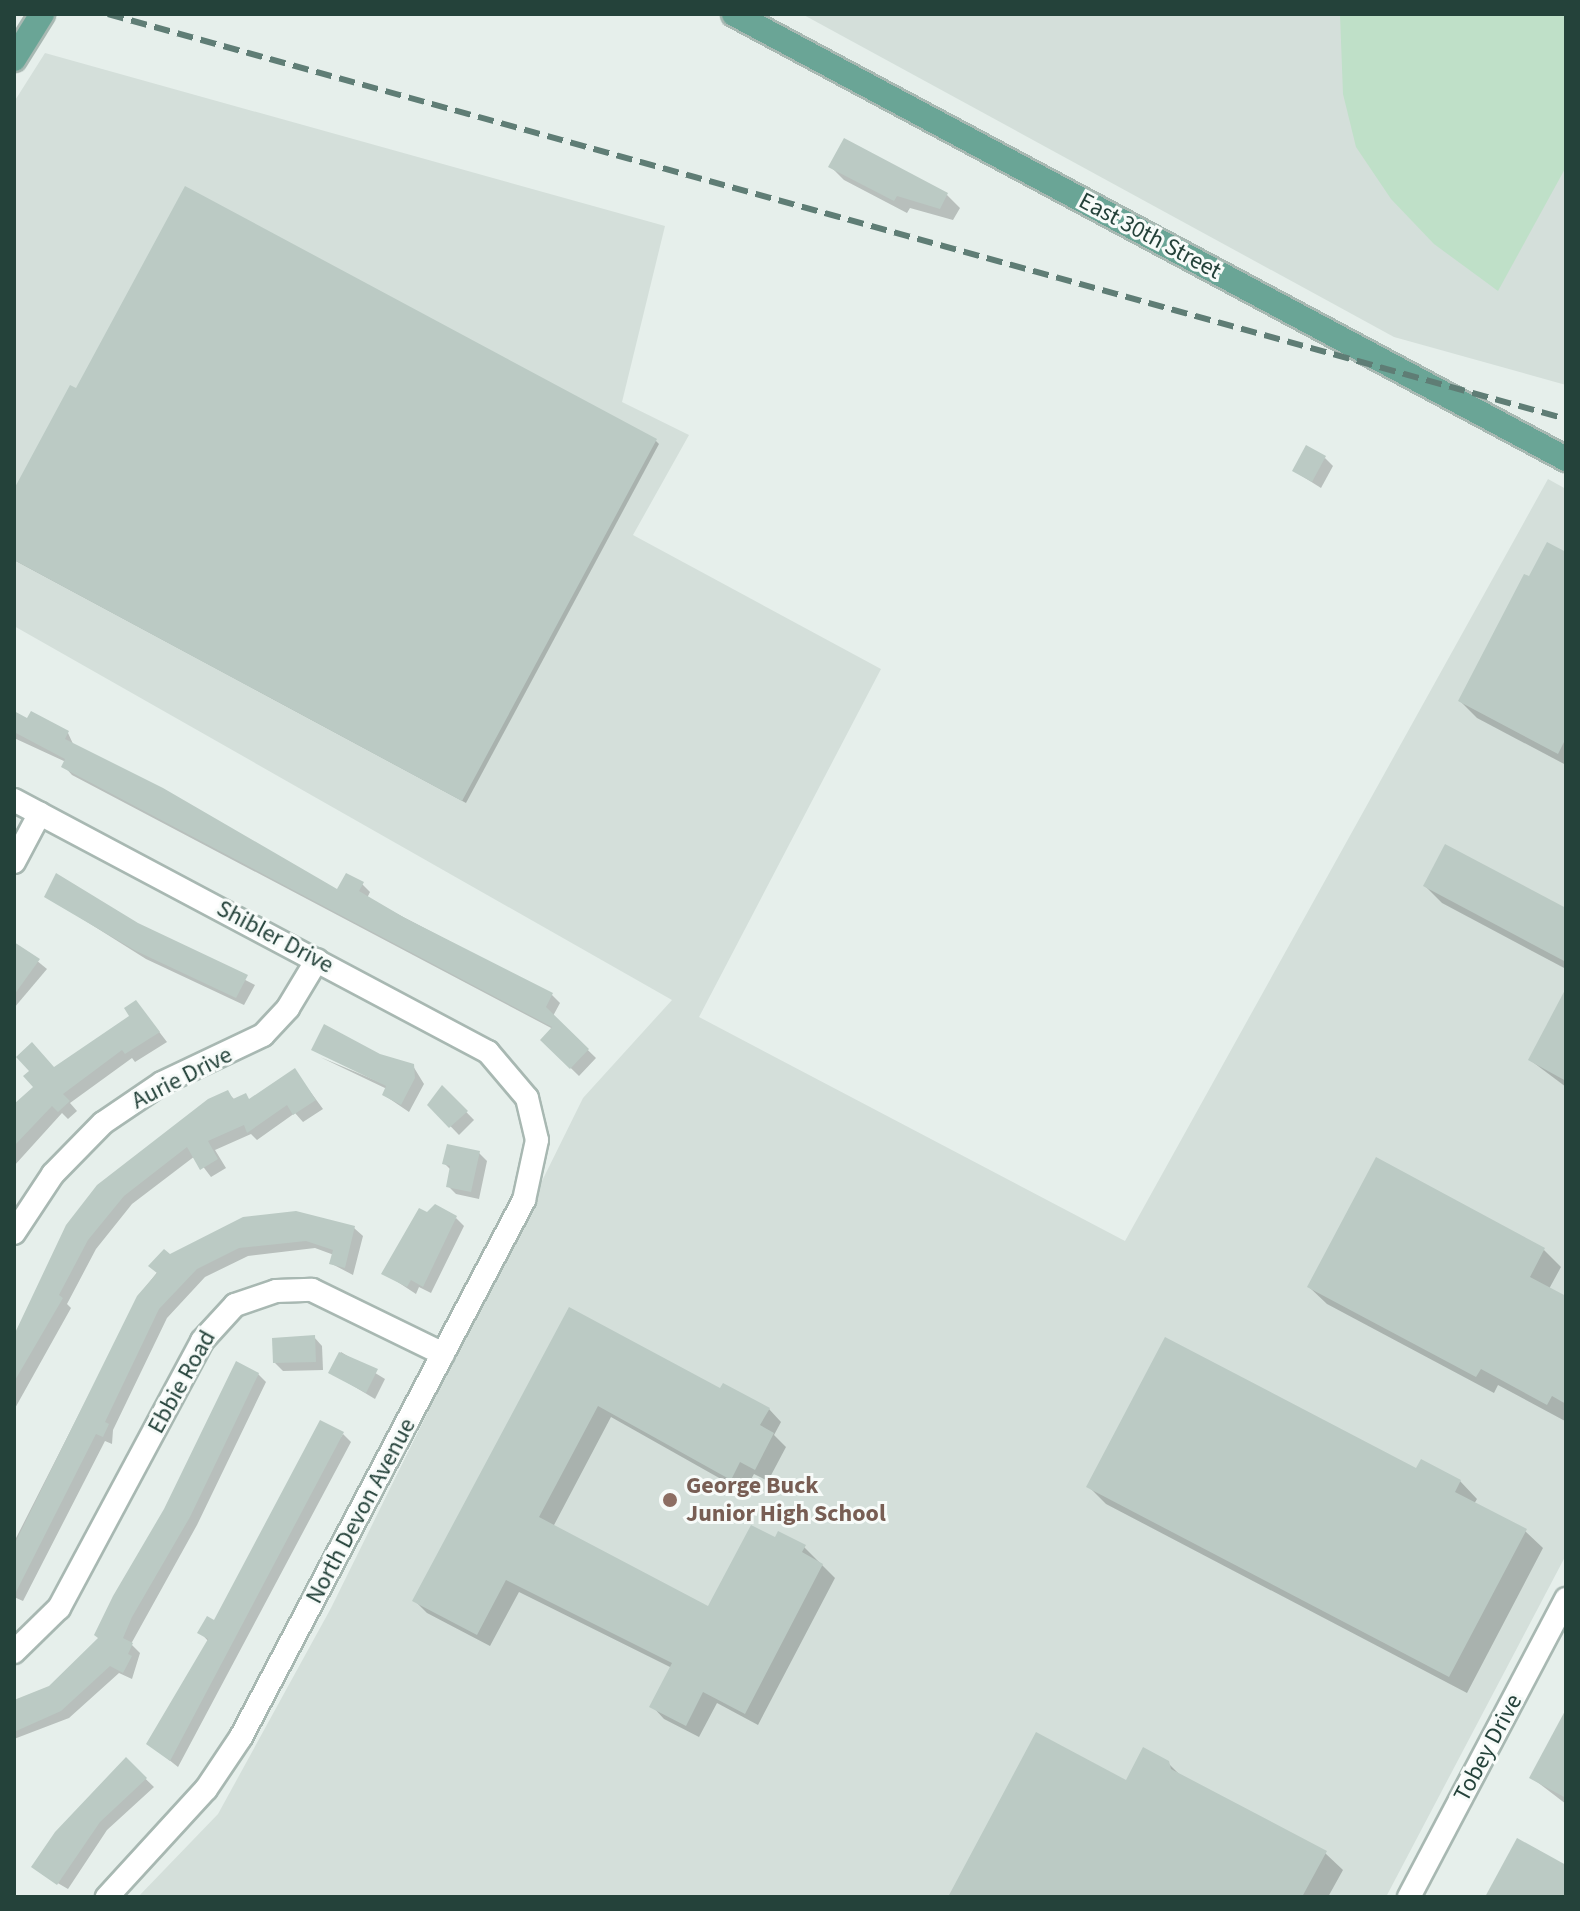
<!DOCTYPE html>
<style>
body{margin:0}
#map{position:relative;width:1580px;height:1911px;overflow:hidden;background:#e6efeb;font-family:"Source Sans 3",sans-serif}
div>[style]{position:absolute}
.built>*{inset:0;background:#d4dfda}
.green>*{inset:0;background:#bfe0c8}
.shadow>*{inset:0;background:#0003}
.building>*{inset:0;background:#bbcac4}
.roads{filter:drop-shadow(2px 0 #a8b8b2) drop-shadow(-2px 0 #a8b8b2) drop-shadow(0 2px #a8b8b2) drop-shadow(0 -2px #a8b8b2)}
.minor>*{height:22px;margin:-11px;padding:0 11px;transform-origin:11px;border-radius:11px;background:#fff}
.major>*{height:24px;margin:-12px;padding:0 12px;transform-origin:12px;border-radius:12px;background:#6aa596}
.rail>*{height:6px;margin-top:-3px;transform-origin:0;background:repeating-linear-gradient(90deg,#5f7d75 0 16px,transparent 0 24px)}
.dots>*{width:22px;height:22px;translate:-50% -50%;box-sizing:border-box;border:4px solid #f7fbf9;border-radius:50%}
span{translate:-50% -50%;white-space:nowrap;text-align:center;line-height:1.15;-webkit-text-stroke:6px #f7fbf9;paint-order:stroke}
.street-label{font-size:24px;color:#24423a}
.education-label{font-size:24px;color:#785e54;font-weight:700}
.left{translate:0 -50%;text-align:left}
.frame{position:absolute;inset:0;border:16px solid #24423a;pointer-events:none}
</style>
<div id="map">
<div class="built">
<div style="clip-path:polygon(802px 14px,1566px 14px,1566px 385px,1394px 337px)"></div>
<div style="clip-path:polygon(45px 53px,665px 226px,622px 402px,689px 435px,633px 535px,881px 669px,699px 1017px,1125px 1241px,1548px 479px,1566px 489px,1566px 1555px,1386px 1897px,138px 1897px,218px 1814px,331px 1608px,583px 1098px,672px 1000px,14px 626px,14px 102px)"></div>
</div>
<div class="green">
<div style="clip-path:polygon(1340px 14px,1566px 14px,1566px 167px,1498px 291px,1434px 244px,1391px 199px,1356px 147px,1343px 94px)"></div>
</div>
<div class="shadow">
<div style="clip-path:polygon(831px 167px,947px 195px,960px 208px,953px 220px,910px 208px,907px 213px,844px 180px)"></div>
<div style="clip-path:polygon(77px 391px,656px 441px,659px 444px,466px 803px,14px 560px,14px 493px)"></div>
<div style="clip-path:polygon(1325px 458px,1333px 466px,1321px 488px,1294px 471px)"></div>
<div style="clip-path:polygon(1566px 554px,1566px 765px,1477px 718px,1460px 701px,1530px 579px)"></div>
<div style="clip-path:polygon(14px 713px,28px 721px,32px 714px,68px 733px,74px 746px,338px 892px,362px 884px,370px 892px,367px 898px,552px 995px,560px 1003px,553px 1016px,596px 1058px,579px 1076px,542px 1040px,553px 1029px,72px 775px,64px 766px,66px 762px,14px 738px)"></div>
<div style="clip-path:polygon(1425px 886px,1566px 911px,1566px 969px,1442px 903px)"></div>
<div style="clip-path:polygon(46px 896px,137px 924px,255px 985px,244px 1005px,146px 959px)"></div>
<div style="clip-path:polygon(20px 947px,47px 969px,14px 1008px,14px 954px)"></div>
<div style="clip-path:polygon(1566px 993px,1566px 1087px,1530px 1060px)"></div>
<div style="clip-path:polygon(144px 1012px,167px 1042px,135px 1062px,132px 1058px,70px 1103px,77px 1111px,68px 1119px,62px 1113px,14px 1166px,14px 1111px,55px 1069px)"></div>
<div style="clip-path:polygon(313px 1050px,379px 1056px,413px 1066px,424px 1084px,409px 1112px,384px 1095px,387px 1089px,320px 1057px,396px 1089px)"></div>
<div style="clip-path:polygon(295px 1071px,323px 1109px,303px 1122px,295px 1113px,257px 1140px,251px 1134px,215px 1150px,226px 1168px,211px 1177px,195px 1156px,132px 1204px,96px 1249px,67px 1304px,71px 1308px,14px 1410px,14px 1339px,68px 1226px,228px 1093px,235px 1100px,251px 1101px)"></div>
<div style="clip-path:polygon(443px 1088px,474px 1120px,459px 1135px,430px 1105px)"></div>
<div style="clip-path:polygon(479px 1153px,487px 1161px,479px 1199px,456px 1194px,448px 1186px,451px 1170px,444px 1163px)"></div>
<div style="clip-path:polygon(456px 1218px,464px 1226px,431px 1293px,419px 1287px,416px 1294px,384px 1273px)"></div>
<div style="clip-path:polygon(354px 1228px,363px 1236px,353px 1275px,332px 1264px,334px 1255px,315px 1248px,248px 1256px,205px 1277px,167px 1318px,113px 1430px,112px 1444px,105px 1441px,23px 1601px,14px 1597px,14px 1542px,140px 1294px,170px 1256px)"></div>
<div style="clip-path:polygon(1544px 1250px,1561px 1267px,1549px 1289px,1566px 1298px,1565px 1421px,1498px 1385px,1494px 1393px,1327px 1304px,1309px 1287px)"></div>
<div style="clip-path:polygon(570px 1310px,721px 1390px,769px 1409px,781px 1422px,774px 1435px,786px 1447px,768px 1481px,754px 1474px,744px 1492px,611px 1417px,553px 1527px,709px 1609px,775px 1540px,804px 1547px,835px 1578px,758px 1725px,717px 1703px,699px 1737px,664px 1719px,652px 1706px,672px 1668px,519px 1592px,490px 1646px,427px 1613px,414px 1600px)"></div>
<div style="clip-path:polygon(314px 1337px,322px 1346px,323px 1370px,283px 1371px,275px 1363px)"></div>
<div style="clip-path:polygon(341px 1352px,385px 1379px,375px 1399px,330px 1372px)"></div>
<div style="clip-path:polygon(258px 1374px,266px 1382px,197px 1525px,131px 1644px,140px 1653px,132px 1679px,119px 1673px,69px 1718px,14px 1739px,14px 1703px,50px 1688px,100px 1639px)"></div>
<div style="clip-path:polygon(343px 1434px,351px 1442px,178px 1767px,149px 1744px,208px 1641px,200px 1632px,215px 1622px)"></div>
<div style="clip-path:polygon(1460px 1481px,1477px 1499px,1474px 1504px,1525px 1531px,1543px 1548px,1467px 1693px,1106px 1504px,1089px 1487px)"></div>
<div style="clip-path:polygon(1566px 1713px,1566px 1804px,1532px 1778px)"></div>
<div style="clip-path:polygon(126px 1760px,154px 1787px,107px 1830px,68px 1889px,42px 1874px,34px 1866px)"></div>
<div style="clip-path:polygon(1167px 1762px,1183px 1778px,1325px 1853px,1343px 1870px,1328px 1897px,950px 1897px,1127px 1783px)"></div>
</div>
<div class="building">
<div style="clip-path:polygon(844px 138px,948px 193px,940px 209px,897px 196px,894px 201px,828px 167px)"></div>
<div style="clip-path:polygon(185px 186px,657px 439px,462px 801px,14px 560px,14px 489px,70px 385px,76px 388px)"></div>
<div style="clip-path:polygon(1306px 445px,1326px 456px,1312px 482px,1292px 471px)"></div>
<div style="clip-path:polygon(1547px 542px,1566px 552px,1566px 738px,1558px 754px,1458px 701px,1524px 574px,1529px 576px)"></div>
<div style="clip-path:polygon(14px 711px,27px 718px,31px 711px,69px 731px,65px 739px,163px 788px,337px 889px,346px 873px,364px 882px,359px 891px,405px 918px,553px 993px,546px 1007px,589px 1049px,570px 1069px,540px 1040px,552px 1027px,61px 767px,65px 759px,14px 732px)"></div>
<div style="clip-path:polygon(1445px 844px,1566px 908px,1566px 962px,1423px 886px)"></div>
<div style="clip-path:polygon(56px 873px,138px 923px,248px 975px,236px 998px,136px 951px,44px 897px)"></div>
<div style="clip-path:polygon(14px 942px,40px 959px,14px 995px)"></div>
<div style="clip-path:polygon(1566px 988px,1566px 1081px,1528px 1060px)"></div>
<div style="clip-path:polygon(136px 1000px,160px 1032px,125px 1054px,122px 1050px,63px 1094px,70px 1101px,58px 1112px,52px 1106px,14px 1146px,14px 1104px,33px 1087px,23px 1076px,29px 1071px,16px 1057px,32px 1042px,54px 1067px,129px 1016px,124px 1008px)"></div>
<div style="clip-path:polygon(324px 1024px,380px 1054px,414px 1064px,415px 1078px,401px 1105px,382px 1095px,386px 1086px,311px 1050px)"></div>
<div style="clip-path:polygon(295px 1068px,316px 1100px,293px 1115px,287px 1105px,247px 1133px,244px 1125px,208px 1141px,218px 1159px,200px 1170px,187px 1147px,124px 1196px,88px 1240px,59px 1295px,63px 1298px,14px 1382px,14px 1335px,66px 1225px,97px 1185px,208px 1099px,228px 1090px,233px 1099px,246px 1093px,249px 1099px)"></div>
<div style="clip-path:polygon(442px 1085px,468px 1111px,449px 1128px,427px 1105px)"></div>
<div style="clip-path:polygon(447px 1144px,480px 1151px,471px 1192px,446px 1187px,450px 1166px,442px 1164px)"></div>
<div style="clip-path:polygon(1376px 1157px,1545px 1248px,1530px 1277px,1566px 1296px,1566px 1404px,1552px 1396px,1547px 1405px,1481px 1369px,1476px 1377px,1307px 1287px)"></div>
<div style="clip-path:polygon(435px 1204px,457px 1216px,423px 1287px,411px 1280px,407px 1287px,381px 1274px,419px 1208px,427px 1212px)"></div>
<div style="clip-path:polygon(296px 1211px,355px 1226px,345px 1268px,329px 1264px,333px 1250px,306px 1241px,239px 1248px,197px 1269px,159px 1309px,105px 1422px,109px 1424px,103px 1437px,96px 1434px,14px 1596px,14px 1545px,137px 1296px,157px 1273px,148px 1266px,164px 1249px,170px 1254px,243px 1217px)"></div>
<div style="clip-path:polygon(569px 1307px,720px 1388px,723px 1383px,770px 1408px,760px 1425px,774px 1433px,755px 1470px,740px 1462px,731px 1480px,598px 1406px,539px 1517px,708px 1606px,751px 1525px,775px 1537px,778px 1531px,806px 1545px,802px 1552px,823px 1564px,745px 1714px,703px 1692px,686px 1726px,649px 1707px,672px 1663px,506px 1580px,477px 1635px,412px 1601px)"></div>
<div style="clip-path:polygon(315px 1335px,316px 1362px,273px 1363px,272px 1338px)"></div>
<div style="clip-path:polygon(1165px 1337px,1416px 1468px,1421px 1459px,1461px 1480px,1455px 1492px,1527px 1529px,1449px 1677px,1086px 1487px)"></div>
<div style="clip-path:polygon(339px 1352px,378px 1369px,366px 1393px,328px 1373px)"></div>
<div style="clip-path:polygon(236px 1361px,259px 1373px,190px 1517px,132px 1617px,123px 1638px,133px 1643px,128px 1654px,132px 1656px,123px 1673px,110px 1666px,61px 1711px,14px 1732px,14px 1700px,49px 1686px,98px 1638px,94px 1635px,113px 1596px,164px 1509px)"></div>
<div style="clip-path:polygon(320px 1420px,344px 1432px,170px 1761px,146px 1744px,208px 1639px,197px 1633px,207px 1616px,214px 1620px)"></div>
<div style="clip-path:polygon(1566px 1709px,1566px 1798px,1529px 1778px)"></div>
<div style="clip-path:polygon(1036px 1732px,1126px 1780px,1143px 1747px,1169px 1761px,1171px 1769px,1327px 1851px,1302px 1897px,948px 1897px)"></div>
<div style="clip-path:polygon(126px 1757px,147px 1778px,100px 1822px,57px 1885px,31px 1867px,55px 1832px)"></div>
<div style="clip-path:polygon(1517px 1838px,1566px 1865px,1566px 1897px,1485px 1897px)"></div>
</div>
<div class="roads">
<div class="minor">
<div style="left:14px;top:800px;width:537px;rotate:28deg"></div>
<div style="left:488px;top:1052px;width:60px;rotate:49.7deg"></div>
<div style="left:527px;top:1098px;width:43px;rotate:76.6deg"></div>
<div style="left:537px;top:1140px;width:61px;rotate:102.2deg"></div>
<div style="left:524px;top:1200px;width:607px;rotate:117.79deg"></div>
<div style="left:241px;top:1737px;width:63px;rotate:123.9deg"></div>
<div style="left:206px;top:1789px;width:147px;rotate:132.5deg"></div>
<div style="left:14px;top:862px;width:55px;rotate:-62deg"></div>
<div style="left:14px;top:1233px;width:71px;rotate:-56.5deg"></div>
<div style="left:53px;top:1174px;width:71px;rotate:-45.6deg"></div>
<div style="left:103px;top:1123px;width:71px;rotate:-34.1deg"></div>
<div style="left:162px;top:1083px;width:112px;rotate:-25.4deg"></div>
<div style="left:263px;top:1035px;width:37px;rotate:-47deg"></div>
<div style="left:288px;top:1008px;width:56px;rotate:-58.9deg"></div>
<div style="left:14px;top:1652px;width:63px;rotate:-44.4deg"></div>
<div style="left:59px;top:1608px;width:303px;rotate:-61.8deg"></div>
<div style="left:202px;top:1341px;width:49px;rotate:-47.5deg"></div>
<div style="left:235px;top:1305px;width:43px;rotate:-18.9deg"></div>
<div style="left:276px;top:1291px;width:36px;rotate:-2deg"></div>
<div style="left:312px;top:1290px;width:146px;rotate:26deg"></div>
<div style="left:1409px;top:1897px;width:337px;rotate:-62.2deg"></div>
</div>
<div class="major">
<div style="left:734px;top:14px;width:944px;rotate:28.14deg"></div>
<div style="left:14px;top:59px;width:53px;rotate:-58.1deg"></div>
</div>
</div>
<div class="rail">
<div style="left:108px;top:14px;width:1513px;rotate:15.52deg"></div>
</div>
<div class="dots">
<div style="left:670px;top:1500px;background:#8d6e63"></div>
</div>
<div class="street-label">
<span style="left:1150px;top:236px;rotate:28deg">East 30th Street</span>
<span style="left:275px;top:937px;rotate:28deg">Shibler Drive</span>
<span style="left:182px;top:1078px;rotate:-27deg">Aurie Drive</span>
<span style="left:182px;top:1382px;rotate:-61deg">Ebbie Road</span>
<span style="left:361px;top:1511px;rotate:-62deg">North Devon Avenue</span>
<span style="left:1488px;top:1748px;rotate:-62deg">Tobey Drive</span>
</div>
<div class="education-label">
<span class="left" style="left:686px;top:1500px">George Buck<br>Junior High School</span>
</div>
<div class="frame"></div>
</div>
